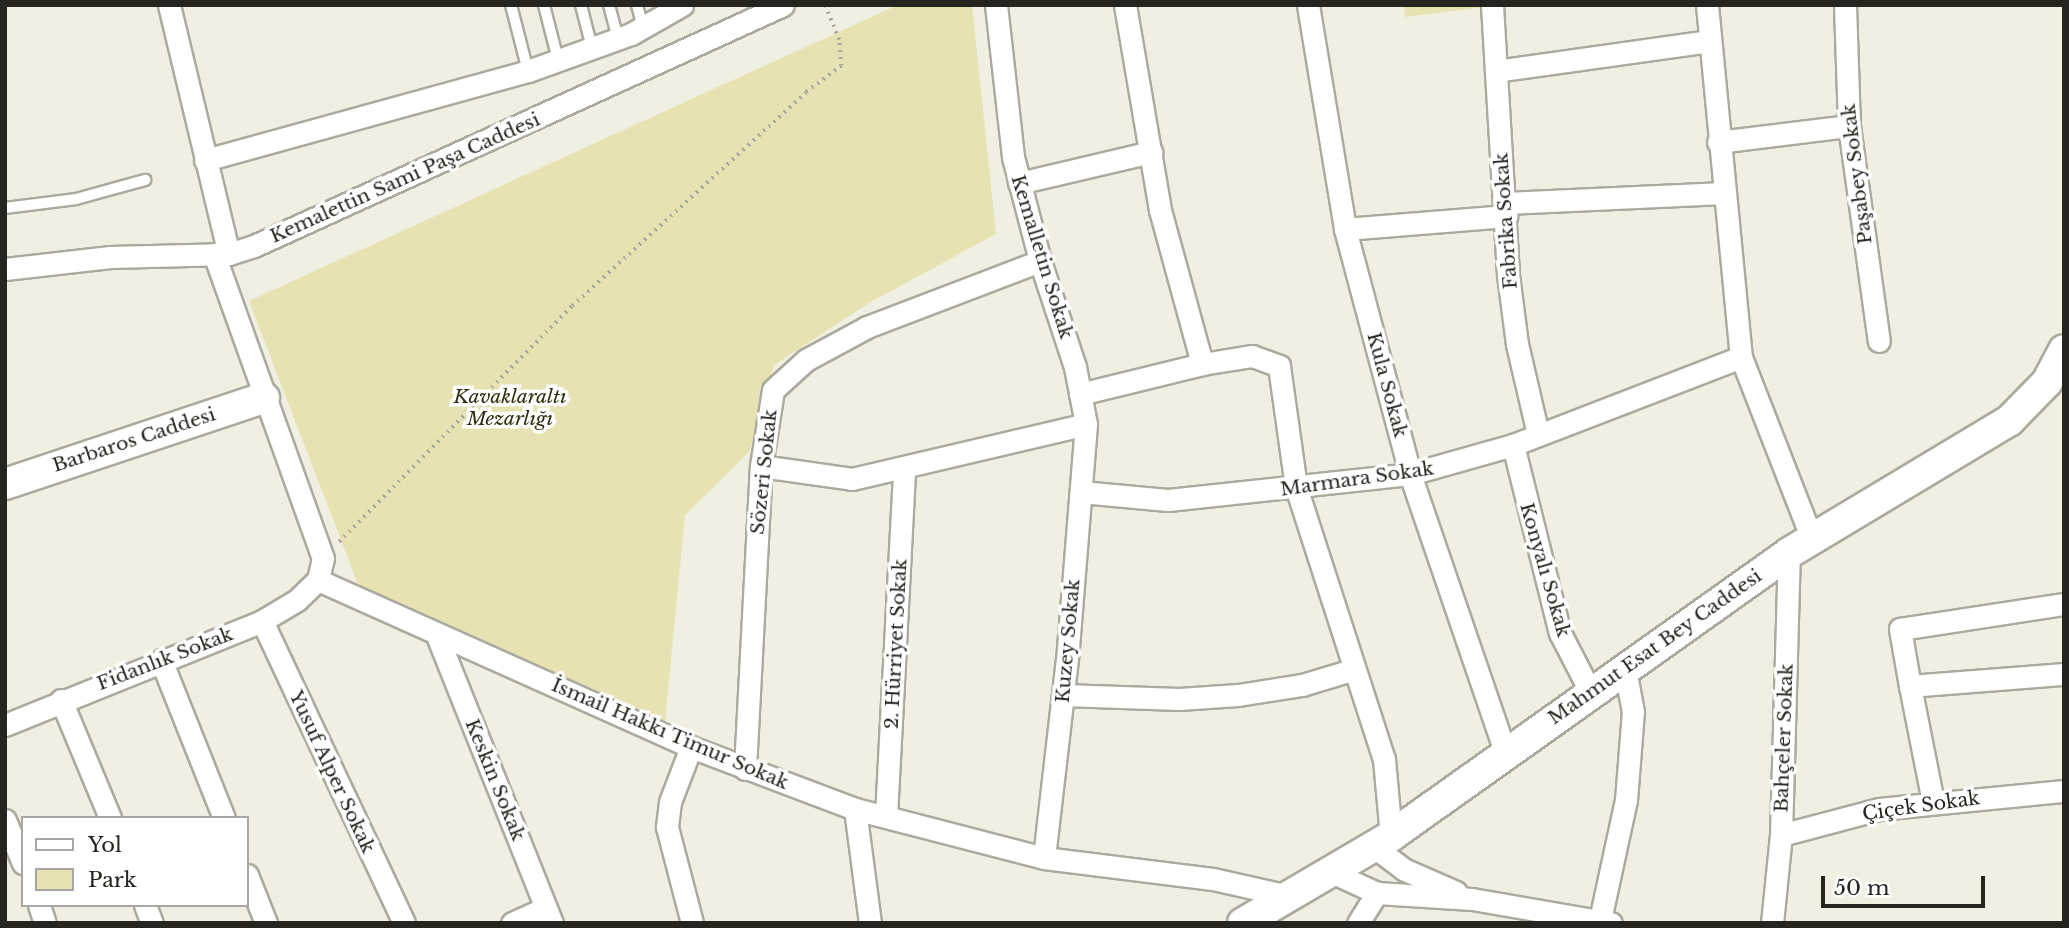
<!DOCTYPE html>
<meta charset="utf-8">
<style>
body{margin:0}
#map{position:relative;width:2069px;height:928px;overflow:hidden;background:#f0efe1;font-family:"Libre Baskerville",serif}
div>[style]{position:absolute}
.green>*{inset:0;background:#e6e2b2}
.path>*{height:3.5px;margin-top:-1.75px;transform-origin:0;background:repeating-linear-gradient(90deg,#a8a79d 0 2px,transparent 0 7px)}
.roads{filter:drop-shadow(2px 0 #abaa9e) drop-shadow(-2px 0 #abaa9e) drop-shadow(0 2px #abaa9e) drop-shadow(0 -2px #abaa9e)}
.lane>*{height:10px;margin:-5px;padding:0 5px;transform-origin:5px;border-radius:5px;background:#fff}
.street>*{height:21px;margin:-10.5px;padding:0 10.5px;transform-origin:10.5px;border-radius:10.5px;background:#fff}
.secondary>*{height:30px;margin:-15px;padding:0 15px;transform-origin:15px;border-radius:15px;background:#fff}
span{translate:-50% -50%;white-space:nowrap;text-align:center;line-height:1.15;-webkit-text-stroke:7px #fff;paint-order:stroke}
.street-label{font-size:19px;color:#25241f}
.park-label{font-size:19px;color:#302d0d;font-style:italic}
.frame{position:absolute;inset:0;border:7px solid #25241f;pointer-events:none}
.legend{position:absolute;left:21px;top:816px;width:228px;height:91px;box-sizing:border-box;background:#fff;border:2px solid #a8a7a5;margin:0;padding:9px 12px;list-style:none;font-size:21px;color:#25241f}
.legend li{display:flex;align-items:center;gap:14px;height:35px}
.legend b{width:35px;border:2px solid #a8a7a5}
.scale{position:absolute;left:1821px;top:876px;width:164px;height:32px;box-sizing:border-box;border:4px solid #25241f;border-top:0;padding-left:9px;font-size:21px;line-height:24px;white-space:nowrap;color:#25241f;-webkit-text-stroke:5px #fff;paint-order:stroke}
</style>
<div id="map">
<div class="green">
<div style="clip-path:polygon(898px 5px,972px 5px,996px 234px,869px 303px,774px 365px,749px 452px,685px 515px,665px 721px,358px 584px,249px 301px)"></div>
<div style="clip-path:polygon(1404px 5px,1484px 5px,1485px 7px,1405px 17px)"></div>
</div>
<div class="path">
<div style="left:339px;top:542px;width:332px;rotate:-45.4deg"></div>
<div style="left:572px;top:306px;width:317px;rotate:-42.4deg"></div>
<div style="left:806px;top:92px;width:44px;rotate:-36.6deg"></div>
<div style="left:841px;top:66px;width:26px;rotate:-94deg"></div>
<div style="left:839px;top:40px;width:38px;rotate:-112deg"></div>
</div>
<div class="roads">
<div class="lane">
<div style="left:511px;top:5px;width:68px;rotate:75.6deg"></div>
<div style="left:544px;top:5px;width:57px;rotate:75.7deg"></div>
<div style="left:581px;top:5px;width:44px;rotate:75.7deg"></div>
<div style="left:609px;top:5px;width:35px;rotate:75deg"></div>
<div style="left:637px;top:5px;width:23px;rotate:75deg"></div>
<div style="left:5px;top:208px;width:72px;rotate:-7.2deg"></div>
<div style="left:76px;top:199px;width:72px;rotate:-15.4deg"></div>
</div>
<div class="street">
<div style="left:169px;top:5px;width:256px;rotate:76.5deg"></div>
<div style="left:996px;top:5px;width:153px;rotate:83.6deg"></div>
<div style="left:1013px;top:157px;width:107px;rotate:75.4deg"></div>
<div style="left:1040px;top:261px;width:112px;rotate:71.7deg"></div>
<div style="left:1075px;top:367px;width:58px;rotate:79.1deg"></div>
<div style="left:1086px;top:424px;width:227px;rotate:94.6deg"></div>
<div style="left:1068px;top:650px;width:209px;rotate:96.6deg"></div>
<div style="left:1125px;top:5px;width:208px;rotate:80.3deg"></div>
<div style="left:1160px;top:210px;width:160px;rotate:74.7deg"></div>
<div style="left:1202px;top:364px;width:51px;rotate:-9.1deg"></div>
<div style="left:1252px;top:356px;width:29px;rotate:20deg"></div>
<div style="left:1279px;top:366px;width:122px;rotate:82deg"></div>
<div style="left:1296px;top:487px;width:286px;rotate:72.1deg"></div>
<div style="left:1384px;top:759px;width:77px;rotate:84.8deg"></div>
<div style="left:1308px;top:5px;width:227px;rotate:80.6deg"></div>
<div style="left:1345px;top:229px;width:253px;rotate:75.1deg"></div>
<div style="left:1410px;top:474px;width:296px;rotate:71.1deg"></div>
<div style="left:1492px;top:5px;width:270px;rotate:86.6deg"></div>
<div style="left:1508px;top:275px;width:70px;rotate:82.6deg"></div>
<div style="left:1517px;top:344px;width:92px;rotate:76.9deg"></div>
<div style="left:1707px;top:5px;width:354px;rotate:84.5deg"></div>
<div style="left:1741px;top:357px;width:195px;rotate:68.7deg"></div>
<div style="left:1845px;top:5px;width:121px;rotate:88.1deg"></div>
<div style="left:1849px;top:126px;width:217px;rotate:82.1deg"></div>
<div style="left:1496px;top:71px;width:216px;rotate:-8deg"></div>
<div style="left:1718px;top:142px;width:132px;rotate:-7deg"></div>
<div style="left:205px;top:160px;width:335px;rotate:-15.4deg"></div>
<div style="left:528px;top:71px;width:109px;rotate:-19.8deg"></div>
<div style="left:631px;top:34px;width:59px;rotate:-29.6deg"></div>
<div style="left:1019px;top:183px;width:136px;rotate:-13.2deg"></div>
<div style="left:1506px;top:203px;width:218px;rotate:-2.6deg"></div>
<div style="left:1345px;top:229px;width:162px;rotate:-4.6deg"></div>
<div style="left:214px;top:254px;width:323px;rotate:70.3deg"></div>
<div style="left:323px;top:558px;width:23px;rotate:103deg"></div>
<div style="left:5px;top:269px;width:106px;rotate:-6.5deg"></div>
<div style="left:110px;top:257px;width:119px;rotate:-1.4deg"></div>
<div style="left:229px;top:254px;width:26px;rotate:-18deg"></div>
<div style="left:254px;top:246px;width:581px;rotate:-24.49deg"></div>
<div style="left:1080px;top:394px;width:126px;rotate:-13.8deg"></div>
<div style="left:1513px;top:445px;width:194px;rotate:76deg"></div>
<div style="left:1560px;top:633px;width:65px;rotate:62.7deg"></div>
<div style="left:761px;top:466px;width:92px;rotate:8.1deg"></div>
<div style="left:852px;top:479px;width:240px;rotate:-13.2deg"></div>
<div style="left:1081px;top:492px;width:87px;rotate:5.3deg"></div>
<div style="left:1168px;top:500px;width:243px;rotate:-6.1deg"></div>
<div style="left:1410px;top:474px;width:107px;rotate:-15.7deg"></div>
<div style="left:1513px;top:445px;width:244px;rotate:-21.1deg"></div>
<div style="left:318px;top:580px;width:409px;rotate:24.1deg"></div>
<div style="left:691px;top:747px;width:175px;rotate:20.7deg"></div>
<div style="left:855px;top:809px;width:195px;rotate:14.5deg"></div>
<div style="left:1044px;top:858px;width:170px;rotate:7.1deg"></div>
<div style="left:1213px;top:879px;width:73px;rotate:12.7deg"></div>
<div style="left:262px;top:621px;width:334px;rotate:64.8deg"></div>
<div style="left:438px;top:638px;width:307px;rotate:68.2deg"></div>
<div style="left:161px;top:660px;width:170px;rotate:68.3deg"></div>
<div style="left:1910px;top:686px;width:58px;rotate:-100deg"></div>
<div style="left:1900px;top:629px;width:166px;rotate:-8.7deg"></div>
<div style="left:1063px;top:695px;width:116px;rotate:2deg"></div>
<div style="left:1179px;top:699px;width:59px;rotate:-3.9deg"></div>
<div style="left:1238px;top:695px;width:65px;rotate:-8.9deg"></div>
<div style="left:1302px;top:685px;width:52px;rotate:-16.7deg"></div>
<div style="left:61px;top:700px;width:128px;rotate:67.4deg"></div>
<div style="left:5px;top:725px;width:277px;rotate:-22deg"></div>
<div style="left:262px;top:621px;width:41px;rotate:-31deg"></div>
<div style="left:297px;top:600px;width:29px;rotate:-44deg"></div>
<div style="left:691px;top:747px;width:59px;rotate:110.9deg"></div>
<div style="left:670px;top:802px;width:25px;rotate:97deg"></div>
<div style="left:667px;top:827px;width:99px;rotate:75.4deg"></div>
<div style="left:745px;top:769px;width:303px;rotate:-87deg"></div>
<div style="left:761px;top:466px;width:77px;rotate:-81deg"></div>
<div style="left:773px;top:390px;width:45px;rotate:-42.3deg"></div>
<div style="left:806px;top:360px;width:69px;rotate:-28.4deg"></div>
<div style="left:867px;top:327px;width:185px;rotate:-20.9deg"></div>
<div style="left:1933px;top:802px;width:118px;rotate:-101.2deg"></div>
<div style="left:1910px;top:686px;width:154px;rotate:-4.5deg"></div>
<div style="left:855px;top:809px;width:115px;rotate:82.5deg"></div>
<div style="left:886px;top:816px;width:345px;rotate:-87deg"></div>
<div style="left:5px;top:820px;width:47px;rotate:67.3deg"></div>
<div style="left:1781px;top:835px;width:101px;rotate:-14.9deg"></div>
<div style="left:1879px;top:809px;width:186px;rotate:-5.6deg"></div>
<div style="left:1373px;top:846px;width:38px;rotate:37deg"></div>
<div style="left:1403px;top:869px;width:58px;rotate:23.5deg"></div>
<div style="left:1327px;top:870px;width:55px;rotate:24.7deg"></div>
<div style="left:1377px;top:893px;width:95px;rotate:3.6deg"></div>
<div style="left:1472px;top:899px;width:141px;rotate:9.8deg"></div>
<div style="left:247px;top:875px;width:52px;rotate:68.4deg"></div>
<div style="left:39px;top:905px;width:19px;rotate:72deg"></div>
<div style="left:145px;top:905px;width:19px;rotate:69deg"></div>
<div style="left:1600px;top:920px;width:123px;rotate:-77.8deg"></div>
<div style="left:1626px;top:800px;width:88px;rotate:-85.5deg"></div>
<div style="left:1633px;top:712px;width:44px;rotate:-100.5deg"></div>
<div style="left:512px;top:923px;width:37px;rotate:-24deg"></div>
<div style="left:1358px;top:923px;width:36px;rotate:-58deg"></div>
<div style="left:1772px;top:923px;width:88px;rotate:-84.2deg"></div>
<div style="left:1781px;top:835px;width:282px;rotate:-88.4deg"></div>
</div>
<div class="secondary">
<div style="left:5px;top:484px;width:273px;rotate:-18.4deg"></div>
<div style="left:1243px;top:923px;width:172px;rotate:-30.4deg"></div>
<div style="left:1391px;top:836px;width:488px;rotate:-35.4deg"></div>
<div style="left:1789px;top:553px;width:257px;rotate:-31deg"></div>
<div style="left:2009px;top:421px;width:54px;rotate:-45.7deg"></div>
<div style="left:2047px;top:382px;width:36px;rotate:-62deg"></div>
</div>
</div>
<div class="street-label">
<span style="left:1857px;top:174px;rotate:-97deg">Paşabey Sokak</span>
<span style="left:405px;top:178px;rotate:-24deg">Kemalettin Sami Paşa Caddesi</span>
<span style="left:1506px;top:221px;rotate:-94deg">Fabrika Sokak</span>
<span style="left:1042px;top:257px;rotate:73deg">Kemalletin Sokak</span>
<span style="left:1387px;top:385px;rotate:75deg">Kula Sokak</span>
<span style="left:134px;top:440px;rotate:-18deg">Barbaros Caddesi</span>
<span style="left:764px;top:472px;rotate:-84deg">Sözeri Sokak</span>
<span style="left:1357px;top:479px;rotate:-8deg">Marmara Sokak</span>
<span style="left:1545px;top:570px;rotate:74deg">Konyalı Sokak</span>
<span style="left:1068px;top:641px;rotate:-85deg">Kuzey Sokak</span>
<span style="left:896px;top:644px;rotate:-87deg">2. Hürriyet Sokak</span>
<span style="left:1655px;top:647px;rotate:-35deg">Mahmut Esat Bey Caddesi</span>
<span style="left:165px;top:659px;rotate:-21deg">Fidanlık Sokak</span>
<span style="left:670px;top:734px;rotate:23deg">İsmail Hakkı Timur Sokak</span>
<span style="left:1784px;top:738px;rotate:-88deg">Bahçeler Sokak</span>
<span style="left:332px;top:772px;rotate:65deg">Yusuf Alper Sokak</span>
<span style="left:495px;top:780px;rotate:68deg">Keskin Sokak</span>
<span style="left:1921px;top:806px;rotate:-8deg">Çiçek Sokak</span>
</div>
<div class="park-label">
<span style="left:510px;top:408px">Kavaklaraltı<br>Mezarlığı</span>
</div>
<div class="frame"></div>
<ul class="legend">
<li><b style="height:9px;background:#fff"></b>Yol</li>
<li><b style="height:19px;background:#e6e2b2"></b>Park</li>
</ul>
<div class="scale">50 m</div>
</div>
